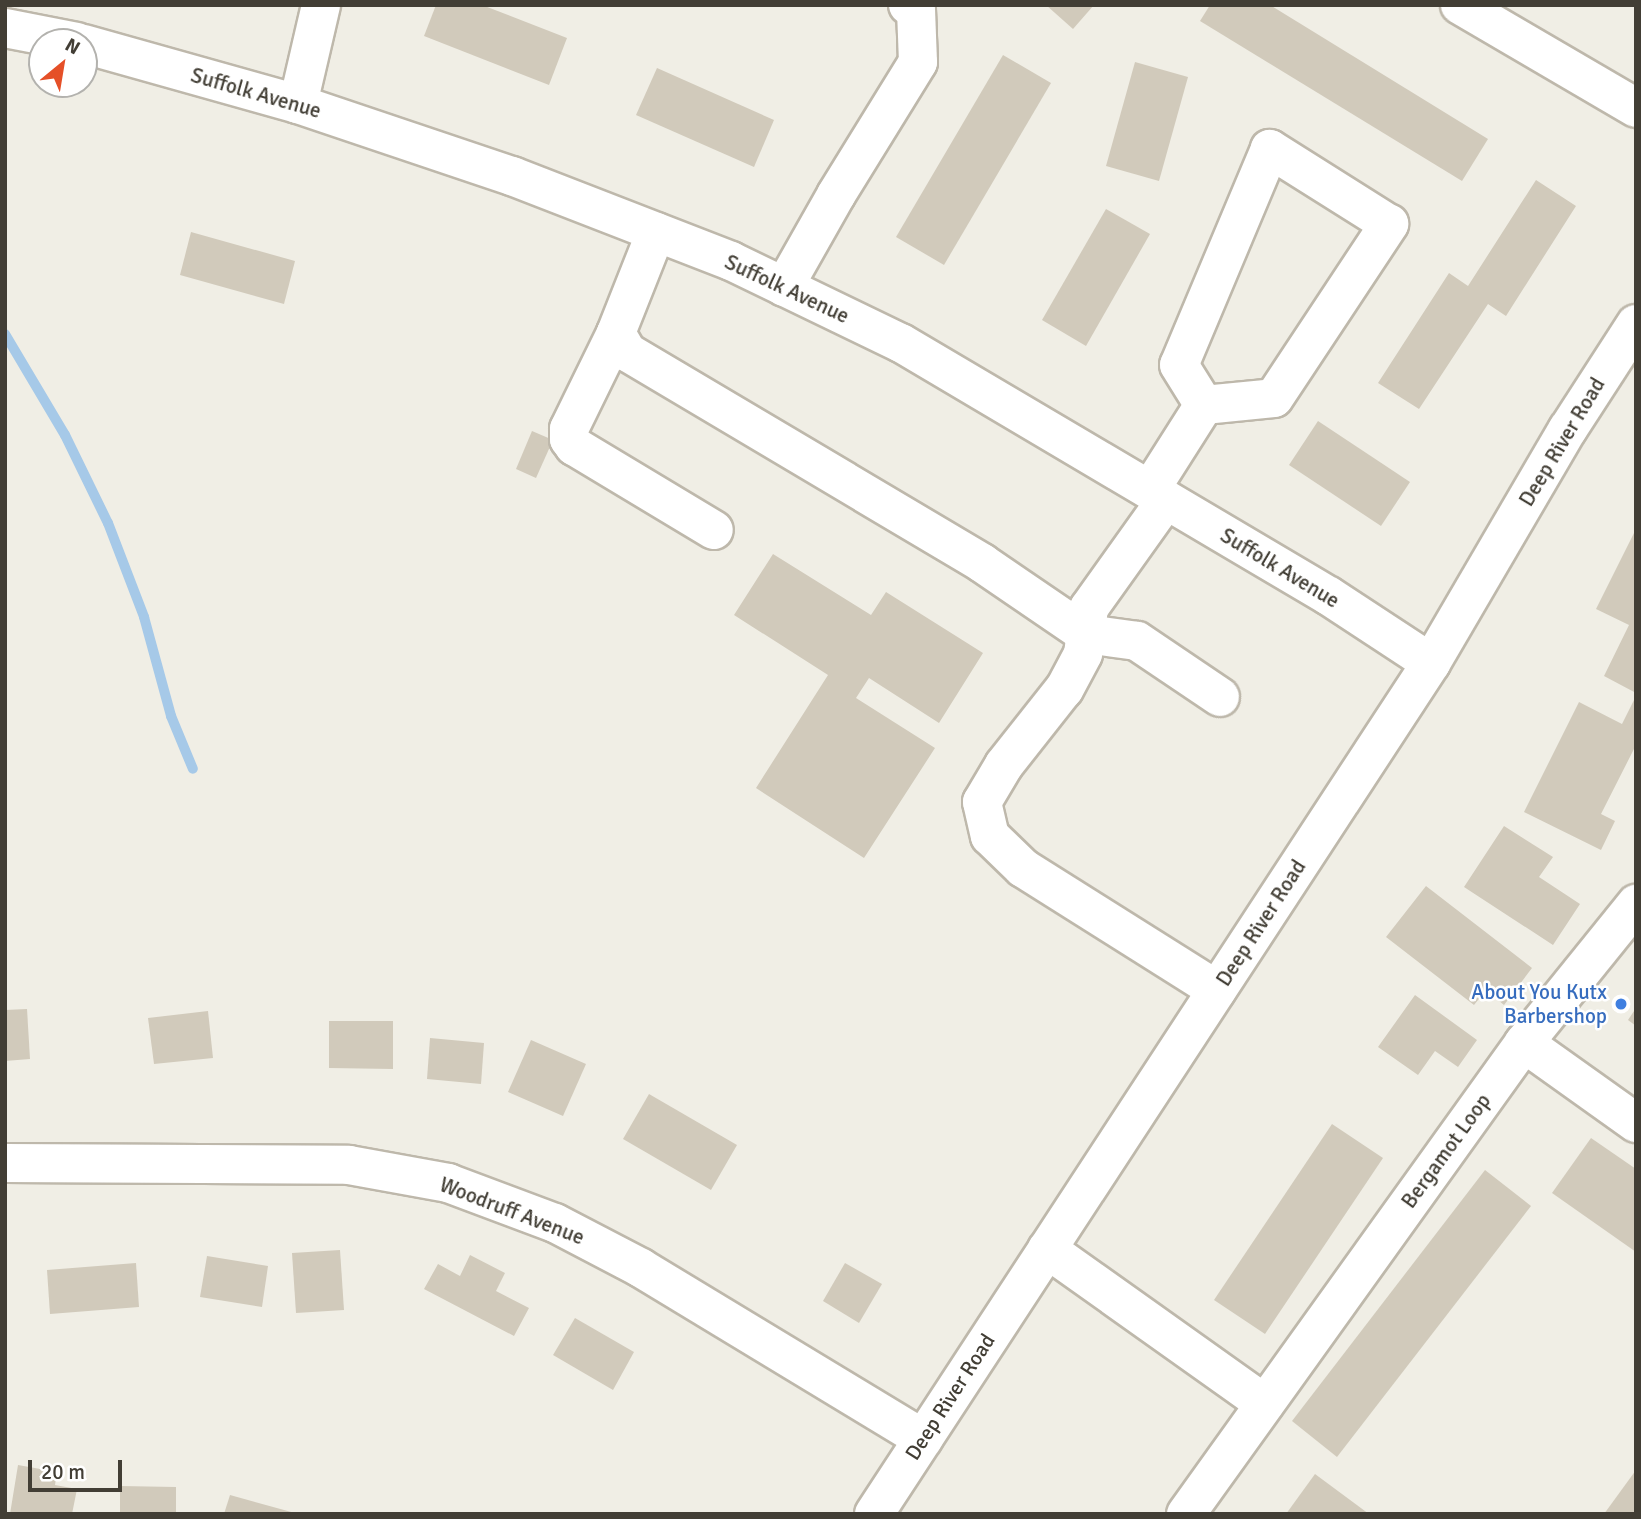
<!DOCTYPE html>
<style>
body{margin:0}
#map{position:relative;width:1641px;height:1519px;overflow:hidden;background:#f0eee5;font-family:Signika,sans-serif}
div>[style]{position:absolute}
.stream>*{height:10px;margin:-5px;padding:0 5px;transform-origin:5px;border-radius:5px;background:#a6c9e8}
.building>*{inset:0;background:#d1cabb}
.roads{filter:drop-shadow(2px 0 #beb8ab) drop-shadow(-2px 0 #beb8ab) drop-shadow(0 2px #beb8ab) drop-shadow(0 -2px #beb8ab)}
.minor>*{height:38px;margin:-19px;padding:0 19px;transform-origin:19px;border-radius:19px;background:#fff}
.dots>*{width:19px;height:19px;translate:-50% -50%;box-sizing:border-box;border:4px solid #fff;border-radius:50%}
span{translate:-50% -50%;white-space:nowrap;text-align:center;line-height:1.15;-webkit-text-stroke:5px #fff;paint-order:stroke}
.street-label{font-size:21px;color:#423e35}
.shop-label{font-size:21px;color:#366cbe}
.right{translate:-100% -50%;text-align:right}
.frame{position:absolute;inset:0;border:7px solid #423e35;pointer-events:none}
.north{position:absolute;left:28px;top:28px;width:70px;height:70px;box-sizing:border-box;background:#fff;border:2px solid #b3b2ae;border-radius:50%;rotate:30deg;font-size:19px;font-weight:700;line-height:28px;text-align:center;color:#423e35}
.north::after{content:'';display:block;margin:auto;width:24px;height:32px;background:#e55028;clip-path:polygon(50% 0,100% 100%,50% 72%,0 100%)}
.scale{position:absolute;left:28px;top:1460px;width:94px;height:32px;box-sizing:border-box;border:4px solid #423e35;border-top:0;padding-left:9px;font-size:21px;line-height:24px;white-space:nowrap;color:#423e35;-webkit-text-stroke:5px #fff;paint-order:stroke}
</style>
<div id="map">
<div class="stream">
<div style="left:5px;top:334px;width:117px;rotate:59.3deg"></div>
<div style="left:65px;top:435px;width:98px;rotate:64deg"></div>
<div style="left:108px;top:523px;width:101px;rotate:69deg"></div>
<div style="left:144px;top:617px;width:103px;rotate:74.7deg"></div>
<div style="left:171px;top:716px;width:57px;rotate:67.5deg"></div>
</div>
<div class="building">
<div style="clip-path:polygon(436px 5px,482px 5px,567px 38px,549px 85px,424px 36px)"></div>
<div style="clip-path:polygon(1046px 5px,1094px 5px,1073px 29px)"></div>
<div style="clip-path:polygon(1210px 5px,1270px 5px,1488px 139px,1462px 181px,1200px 21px)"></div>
<div style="clip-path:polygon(1003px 55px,1051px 83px,944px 265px,896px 237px)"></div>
<div style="clip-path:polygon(1135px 62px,1188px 77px,1159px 181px,1106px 166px)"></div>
<div style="clip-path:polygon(657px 68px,774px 120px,754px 167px,636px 115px)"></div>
<div style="clip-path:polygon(1536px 180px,1576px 206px,1506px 316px,1488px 304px,1419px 409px,1378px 383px,1449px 273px,1468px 286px)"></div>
<div style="clip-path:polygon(1106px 209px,1150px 234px,1086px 346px,1042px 320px)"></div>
<div style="clip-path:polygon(191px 232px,295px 261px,284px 304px,180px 275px)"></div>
<div style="clip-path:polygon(1318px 421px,1410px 482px,1381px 526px,1289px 465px)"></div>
<div style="clip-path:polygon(532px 431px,553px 440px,536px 478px,516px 469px)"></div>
<div style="clip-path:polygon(1636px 529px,1636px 693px,1604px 676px,1629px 625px,1596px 609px)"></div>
<div style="clip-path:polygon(773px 554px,871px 615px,886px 592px,983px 653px,939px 723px,869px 678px,856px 698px,935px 748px,864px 858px,756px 788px,828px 675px,734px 615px)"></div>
<div style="clip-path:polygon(1636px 696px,1636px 745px,1601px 814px,1615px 821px,1601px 850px,1524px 812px,1579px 702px,1622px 724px)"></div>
<div style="clip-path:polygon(1504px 826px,1553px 857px,1539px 877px,1580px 904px,1553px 945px,1464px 887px)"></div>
<div style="clip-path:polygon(1426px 886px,1532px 968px,1504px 1005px,1486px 990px,1474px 1005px,1386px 937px)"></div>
<div style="clip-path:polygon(1415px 995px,1477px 1040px,1458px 1067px,1435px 1051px,1418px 1075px,1378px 1047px)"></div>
<div style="clip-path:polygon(1636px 1008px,1636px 1026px,1628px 1020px)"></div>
<div style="clip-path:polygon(27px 1009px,30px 1059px,5px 1061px,5px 1010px)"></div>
<div style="clip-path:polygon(208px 1011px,213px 1058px,154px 1064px,148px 1018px)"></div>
<div style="clip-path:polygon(329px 1021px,393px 1021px,393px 1069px,329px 1068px)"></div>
<div style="clip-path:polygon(430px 1038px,484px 1043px,481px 1084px,427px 1079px)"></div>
<div style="clip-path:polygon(531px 1040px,586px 1064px,563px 1116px,508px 1092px)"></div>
<div style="clip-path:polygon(649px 1094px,737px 1145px,711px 1190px,623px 1139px)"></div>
<div style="clip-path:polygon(1332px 1124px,1383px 1158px,1265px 1334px,1214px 1300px)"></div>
<div style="clip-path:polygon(1591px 1138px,1636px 1169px,1636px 1252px,1552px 1193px)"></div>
<div style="clip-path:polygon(1485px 1170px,1531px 1206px,1337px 1457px,1292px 1421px)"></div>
<div style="clip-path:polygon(340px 1250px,344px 1310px,296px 1313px,292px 1253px)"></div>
<div style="clip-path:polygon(470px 1255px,505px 1273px,496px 1291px,529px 1308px,514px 1336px,424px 1289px,438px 1264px,460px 1276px)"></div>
<div style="clip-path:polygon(207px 1256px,268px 1266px,262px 1307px,200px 1297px)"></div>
<div style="clip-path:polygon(136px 1263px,139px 1307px,50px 1314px,47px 1270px)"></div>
<div style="clip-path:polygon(845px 1263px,882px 1284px,859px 1323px,823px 1301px)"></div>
<div style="clip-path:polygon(575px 1318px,634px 1352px,613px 1390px,553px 1355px)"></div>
<div style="clip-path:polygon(18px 1465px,57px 1472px,55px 1485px,77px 1489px,72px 1514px,10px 1514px)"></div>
<div style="clip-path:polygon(1636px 1470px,1636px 1514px,1604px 1514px)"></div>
<div style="clip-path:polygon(1315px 1474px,1369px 1514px,1286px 1514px)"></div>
<div style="clip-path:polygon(120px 1486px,176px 1487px,176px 1514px,120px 1514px)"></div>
<div style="clip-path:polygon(230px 1495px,295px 1513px,295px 1514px,224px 1514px)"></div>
</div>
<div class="roads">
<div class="minor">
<div style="left:1460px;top:5px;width:204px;rotate:30.3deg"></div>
<div style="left:5px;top:28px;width:73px;rotate:11deg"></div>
<div style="left:84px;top:44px;width:222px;rotate:15.7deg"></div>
<div style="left:298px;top:104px;width:226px;rotate:18.6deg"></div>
<div style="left:512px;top:176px;width:235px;rotate:21.2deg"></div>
<div style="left:731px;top:261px;width:189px;rotate:25.8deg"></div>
<div style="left:901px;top:343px;width:497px;rotate:30.6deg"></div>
<div style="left:1329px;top:596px;width:122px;rotate:33.3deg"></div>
<div style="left:298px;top:104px;width:102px;rotate:-76.9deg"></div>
<div style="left:656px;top:232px;width:109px;rotate:111.6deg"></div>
<div style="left:616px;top:333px;width:22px;rotate:60deg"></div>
<div style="left:627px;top:352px;width:413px;rotate:30.7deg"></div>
<div style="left:982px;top:563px;width:126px;rotate:34.3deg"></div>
<div style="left:1086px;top:634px;width:51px;rotate:7.8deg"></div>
<div style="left:1137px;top:641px;width:100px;rotate:34deg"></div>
<div style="left:784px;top:287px;width:106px;rotate:-60.5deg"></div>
<div style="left:836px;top:195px;width:156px;rotate:-58.3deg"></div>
<div style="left:918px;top:62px;width:51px;rotate:-92.2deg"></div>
<div style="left:916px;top:11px;width:10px;rotate:-143deg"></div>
<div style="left:616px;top:333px;width:107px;rotate:116.1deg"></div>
<div style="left:569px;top:429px;width:10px;rotate:90deg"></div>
<div style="left:569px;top:439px;width:9px;rotate:54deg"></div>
<div style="left:574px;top:446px;width:163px;rotate:31deg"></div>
<div style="left:1150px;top:490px;width:101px;rotate:-57.6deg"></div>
<div style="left:1204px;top:405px;width:70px;rotate:-5.7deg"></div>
<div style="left:1274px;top:398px;width:209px;rotate:-56.5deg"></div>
<div style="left:1389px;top:224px;width:141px;rotate:-147.8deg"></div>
<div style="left:1270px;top:149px;width:234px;rotate:112.8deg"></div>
<div style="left:1179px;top:365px;width:47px;rotate:58deg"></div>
<div style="left:1166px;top:500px;width:133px;rotate:125.5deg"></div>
<div style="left:1089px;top:608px;width:46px;rotate:97.4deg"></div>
<div style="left:1083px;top:654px;width:40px;rotate:118deg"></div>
<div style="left:1064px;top:689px;width:97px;rotate:128.3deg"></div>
<div style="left:1004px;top:765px;width:43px;rotate:120.7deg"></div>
<div style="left:982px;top:802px;width:35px;rotate:77deg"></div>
<div style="left:990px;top:836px;width:46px;rotate:44.1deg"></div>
<div style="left:1023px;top:868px;width:229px;rotate:32.2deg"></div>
<div style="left:1524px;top:1043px;width:138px;rotate:35.5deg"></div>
<div style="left:5px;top:1163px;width:344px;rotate:0.3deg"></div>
<div style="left:349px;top:1165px;width:101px;rotate:10.3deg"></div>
<div style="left:448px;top:1183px;width:114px;rotate:20.5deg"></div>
<div style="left:555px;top:1223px;width:97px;rotate:27.6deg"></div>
<div style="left:641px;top:1268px;width:330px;rotate:31.2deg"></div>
<div style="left:1047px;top:1249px;width:267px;rotate:35.4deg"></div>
<div style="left:874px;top:1514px;width:1017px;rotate:-56.79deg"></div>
<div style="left:1431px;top:663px;width:271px;rotate:-59.7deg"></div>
<div style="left:1568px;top:429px;width:125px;rotate:-57.1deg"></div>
<div style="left:1186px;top:1514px;width:580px;rotate:-54.34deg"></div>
<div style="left:1524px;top:1043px;width:179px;rotate:-51.1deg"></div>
</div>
</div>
<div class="dots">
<div style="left:1621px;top:1004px;background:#3f7fe0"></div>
</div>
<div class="street-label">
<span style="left:256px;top:93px;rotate:16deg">Suffolk Avenue</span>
<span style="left:787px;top:289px;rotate:25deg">Suffolk Avenue</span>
<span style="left:1562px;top:442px;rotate:-59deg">Deep River Road</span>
<span style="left:1280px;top:568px;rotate:31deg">Suffolk Avenue</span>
<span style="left:1261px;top:923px;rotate:-57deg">Deep River Road</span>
<span style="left:1446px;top:1151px;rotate:-54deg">Bergamot Loop</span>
<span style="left:512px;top:1211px;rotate:21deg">Woodruff Avenue</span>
<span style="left:950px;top:1397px;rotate:-57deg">Deep River Road</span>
</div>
<div class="shop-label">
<span class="right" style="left:1607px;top:1004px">About You Kutx<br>Barbershop</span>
</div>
<div class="frame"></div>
<div class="north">N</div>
<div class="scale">20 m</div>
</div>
